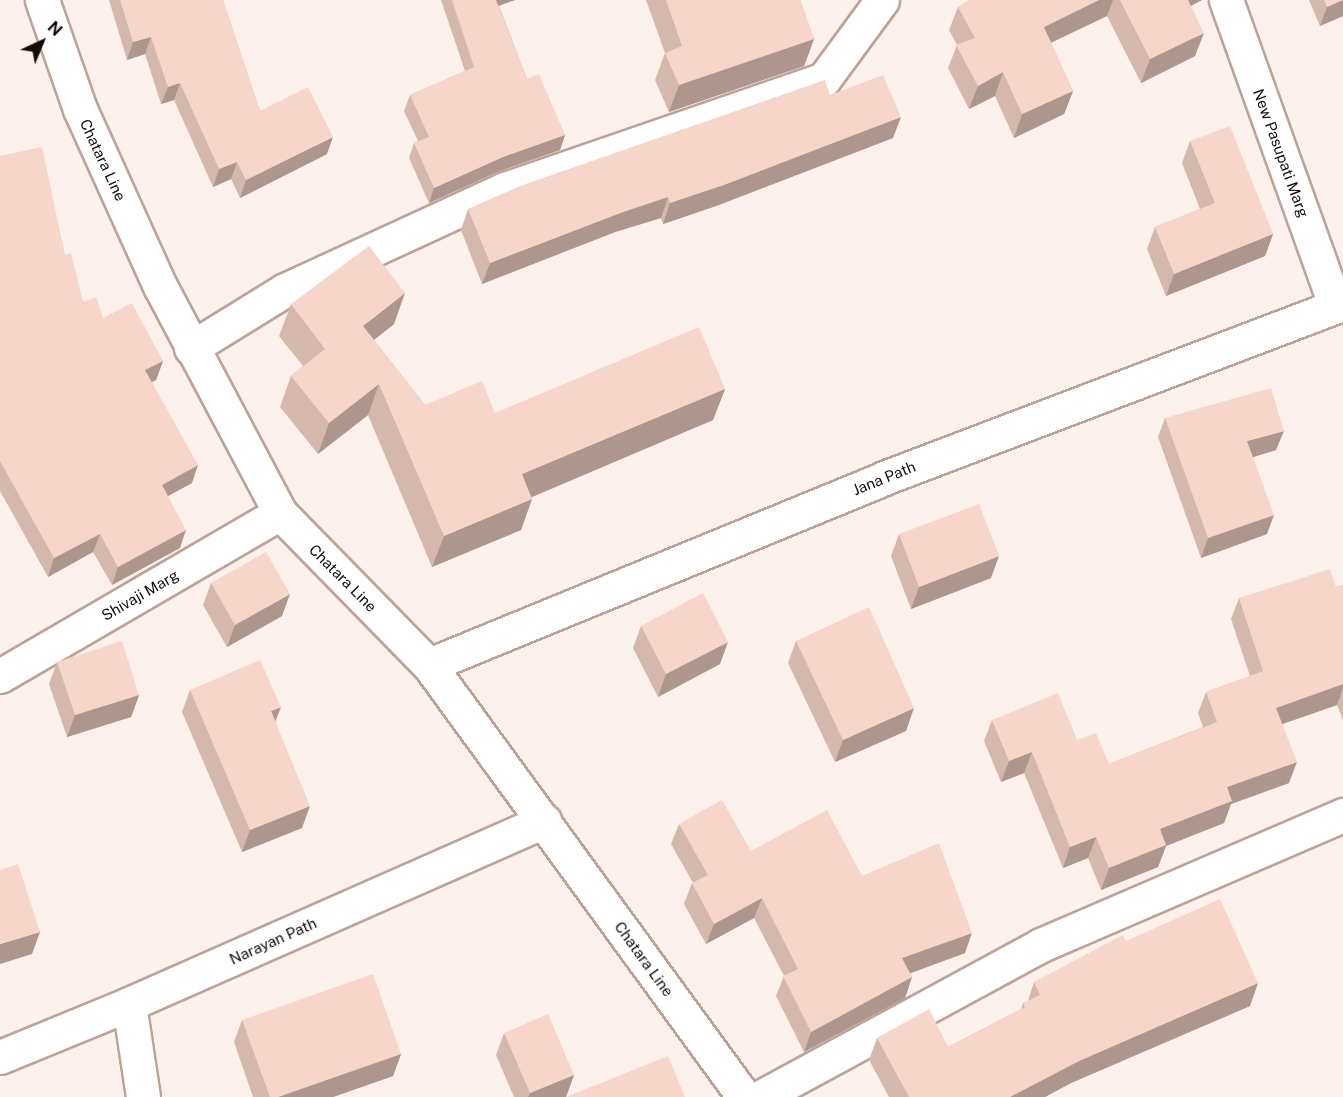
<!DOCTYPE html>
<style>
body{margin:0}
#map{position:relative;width:1343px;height:1097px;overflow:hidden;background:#fcf1ed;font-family:"Public Sans",sans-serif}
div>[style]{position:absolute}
.roads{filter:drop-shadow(2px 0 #bca39a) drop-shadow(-2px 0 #bca39a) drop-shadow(0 2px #bca39a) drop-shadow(0 -2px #bca39a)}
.street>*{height:33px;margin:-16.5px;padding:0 16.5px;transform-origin:16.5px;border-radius:16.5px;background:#fff}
.wall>*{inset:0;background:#d4b8ae}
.shaded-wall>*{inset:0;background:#ac968d}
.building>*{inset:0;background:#f6d6ca}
span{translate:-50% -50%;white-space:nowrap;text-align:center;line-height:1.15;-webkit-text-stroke:6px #fff;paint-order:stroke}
.street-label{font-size:15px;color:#130b08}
.north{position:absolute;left:12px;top:12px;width:60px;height:60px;-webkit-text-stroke:4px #fff;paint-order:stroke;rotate:44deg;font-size:16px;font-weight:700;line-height:24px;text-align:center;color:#130b08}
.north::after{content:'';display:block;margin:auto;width:21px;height:27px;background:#130b08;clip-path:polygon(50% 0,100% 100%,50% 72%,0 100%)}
</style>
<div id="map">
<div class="roads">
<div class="street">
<div style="left:42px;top:0;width:115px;rotate:70.8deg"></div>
<div style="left:80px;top:109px;width:194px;rotate:65.7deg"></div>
<div style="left:160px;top:286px;width:257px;rotate:62.1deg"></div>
<div style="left:280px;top:513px;width:213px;rotate:45.6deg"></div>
<div style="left:429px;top:665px;width:535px;rotate:53.9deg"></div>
<div style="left:1226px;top:0;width:324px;rotate:70.3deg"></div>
<div style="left:191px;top:348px;width:110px;rotate:-31.7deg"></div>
<div style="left:285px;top:290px;width:242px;rotate:-24.7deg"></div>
<div style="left:505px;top:189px;width:337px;rotate:-19deg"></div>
<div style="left:824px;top:79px;width:98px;rotate:-53.7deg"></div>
<div style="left:429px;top:665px;width:492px;rotate:-22.3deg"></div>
<div style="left:884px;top:478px;width:491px;rotate:-20.8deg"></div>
<div style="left:0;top:676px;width:324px;rotate:-30.2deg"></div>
<div style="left:129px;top:1004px;width:94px;rotate:81.4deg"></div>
<div style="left:0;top:1057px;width:139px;rotate:-22.3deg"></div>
<div style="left:129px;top:1004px;width:454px;rotate:-23.8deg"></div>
<div style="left:761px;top:1097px;width:319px;rotate:-28.5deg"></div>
<div style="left:1041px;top:945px;width:329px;rotate:-23.3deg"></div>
</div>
</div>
<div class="wall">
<div style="clip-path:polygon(109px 0,223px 0,260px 111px,327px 154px,240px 198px,231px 179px,213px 187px,174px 100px,161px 104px,145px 54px,127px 60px)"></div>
<div style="clip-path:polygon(441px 0,515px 0,499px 6px,527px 79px,565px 135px,560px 150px,497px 172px,429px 203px,409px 158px,414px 143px,418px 141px,404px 111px,410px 95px,465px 71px)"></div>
<div style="clip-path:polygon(646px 0,800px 0,814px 39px,804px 66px,669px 112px,655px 80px,665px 53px)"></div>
<div style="clip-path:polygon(970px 0,1202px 0,1191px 6px,1195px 56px,1141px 83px,1107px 16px,1051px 43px,1073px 91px,1064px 114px,1014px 138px,995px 96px,969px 109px,948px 68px,957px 45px,949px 30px,958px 7px)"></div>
<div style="clip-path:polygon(1309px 0,1343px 0,1343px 16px,1320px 26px)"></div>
<div style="clip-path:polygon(830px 95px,893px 138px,716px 206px,663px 224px,661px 218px,615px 232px,482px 284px,461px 230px,468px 209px)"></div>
<div style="clip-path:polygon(1190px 141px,1273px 234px,1265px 256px,1166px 296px,1147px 249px,1155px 227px,1200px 209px,1182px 163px)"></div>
<div style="clip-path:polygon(0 156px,65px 255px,83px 302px,103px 318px,163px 361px,156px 380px,152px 382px,192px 483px,168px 496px,180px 548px,112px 585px,93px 552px,48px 577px,0 491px)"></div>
<div style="clip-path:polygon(291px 304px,394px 324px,374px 340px,425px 405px,495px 413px,725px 389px,713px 420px,531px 497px,532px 499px,521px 530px,432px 567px,368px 415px,318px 454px,280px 407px,291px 376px,303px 366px,279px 336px)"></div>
<div style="clip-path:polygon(1165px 418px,1276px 450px,1253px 457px,1267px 534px,1201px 558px,1158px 437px)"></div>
<div style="clip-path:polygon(899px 534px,991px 578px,911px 609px,891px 556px)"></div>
<div style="clip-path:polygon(211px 583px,282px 616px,227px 647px,203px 605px)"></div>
<div style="clip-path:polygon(1343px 585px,1343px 720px,1337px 705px,1282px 724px,1289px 783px,1231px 804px,1224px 823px,1166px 846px,1158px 867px,1101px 890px,1088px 858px,1063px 868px,1024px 773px,1001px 782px,984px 741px,992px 720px,1077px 740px,1109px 764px,1203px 727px,1198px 713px,1206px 692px,1250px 676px,1231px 619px,1239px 598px,1336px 587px)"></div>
<div style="clip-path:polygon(641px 626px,720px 664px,658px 697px,633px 648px)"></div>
<div style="clip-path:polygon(796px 641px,906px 731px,835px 762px,788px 663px)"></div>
<div style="clip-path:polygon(57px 662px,139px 695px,131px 717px,67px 737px,49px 684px)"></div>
<div style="clip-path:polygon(190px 690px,275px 721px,302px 828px,242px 852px,182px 712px)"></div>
<div style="clip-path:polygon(679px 824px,751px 851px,862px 876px,965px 953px,910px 973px,912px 977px,905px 998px,804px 1052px,776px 996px,784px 976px,754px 918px,706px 944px,684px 904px,692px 883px,693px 883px,671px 844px)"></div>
<div style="clip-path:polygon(1126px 941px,1250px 1006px,1071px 1083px,1045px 1097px,889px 1097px,869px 1060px,877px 1038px,948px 1047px,1021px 1009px,1023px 1003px,1028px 1001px,1034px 982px)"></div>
<div style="clip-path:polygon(242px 1020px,401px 1054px,393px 1076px,333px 1097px,253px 1097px,234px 1042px)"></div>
<div style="clip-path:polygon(504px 1033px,574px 1075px,566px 1097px,514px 1097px,496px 1055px)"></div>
</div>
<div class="shaded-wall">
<div style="clip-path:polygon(492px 0,515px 0,488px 9px)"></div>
<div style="clip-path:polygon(1099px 0,1113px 0,1107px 16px,1035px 50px,1044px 27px)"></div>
<div style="clip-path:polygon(1180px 0,1202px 0,1175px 14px)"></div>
<div style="clip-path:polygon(1343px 0,1343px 16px,1320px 26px,1327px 7px)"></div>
<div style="clip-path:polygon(1204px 33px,1195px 56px,1141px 83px,1150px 59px)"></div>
<div style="clip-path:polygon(151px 37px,145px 54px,127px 60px,133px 42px)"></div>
<div style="clip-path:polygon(814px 39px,804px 66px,669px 112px,679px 85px)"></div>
<div style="clip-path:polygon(1003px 72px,995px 96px,969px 109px,978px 86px)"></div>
<div style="clip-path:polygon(180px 83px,174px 100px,161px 104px,168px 87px)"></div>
<div style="clip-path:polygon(1073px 91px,1064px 114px,1014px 138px,1022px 114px)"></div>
<div style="clip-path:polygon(901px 117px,893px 138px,716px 206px,663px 224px,670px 203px)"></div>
<div style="clip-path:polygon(565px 135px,560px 150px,497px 172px,429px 203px,434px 188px,503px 157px)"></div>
<div style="clip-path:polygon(333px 137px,327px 154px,240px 198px,246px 180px)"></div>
<div style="clip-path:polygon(237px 162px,231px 179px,213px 187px,219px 169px)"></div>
<div style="clip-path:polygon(668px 197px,661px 218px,615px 232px,482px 284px,490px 263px,623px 212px)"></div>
<div style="clip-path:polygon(1273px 234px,1265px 256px,1166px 296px,1174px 274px)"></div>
<div style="clip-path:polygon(405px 293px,394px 324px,352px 357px,363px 326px)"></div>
<div style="clip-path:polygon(163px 361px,156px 380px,138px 389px,145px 370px)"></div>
<div style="clip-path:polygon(379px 384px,368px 415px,318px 454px,329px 423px)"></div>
<div style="clip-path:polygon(725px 389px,713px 420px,511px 506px,522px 474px)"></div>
<div style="clip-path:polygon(1284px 431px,1276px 450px,1240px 461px,1247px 441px)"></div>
<div style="clip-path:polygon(198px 465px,192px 483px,155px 503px,162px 485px)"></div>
<div style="clip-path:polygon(532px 499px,521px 530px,432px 567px,444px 536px)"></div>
<div style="clip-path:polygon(1274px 515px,1267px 534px,1201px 558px,1208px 538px)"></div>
<div style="clip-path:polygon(186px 530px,180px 548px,112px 585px,118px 567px)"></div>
<div style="clip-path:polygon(100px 534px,93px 552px,48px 577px,54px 558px)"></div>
<div style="clip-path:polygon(999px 556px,991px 578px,911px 609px,919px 587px)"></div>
<div style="clip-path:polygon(290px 594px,282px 616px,227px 647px,235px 625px)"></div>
<div style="clip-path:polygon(728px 642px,720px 664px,658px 697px,666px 674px)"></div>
<div style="clip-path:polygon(1343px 684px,1343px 688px,1337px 705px,1268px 729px,1276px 708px)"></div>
<div style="clip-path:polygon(139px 695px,131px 717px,67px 737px,75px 715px)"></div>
<div style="clip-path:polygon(281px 707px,272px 730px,271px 711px)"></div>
<div style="clip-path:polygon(914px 708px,906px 731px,835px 762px,843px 740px)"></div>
<div style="clip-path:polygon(1032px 752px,1024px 773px,1001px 782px,1009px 761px)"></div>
<div style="clip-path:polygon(1297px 762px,1289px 783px,1231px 804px,1224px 823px,1166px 846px,1158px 867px,1101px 890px,1109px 868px,1160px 829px,1227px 787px)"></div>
<div style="clip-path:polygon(310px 806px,302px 828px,242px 852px,250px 830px)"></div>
<div style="clip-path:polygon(1096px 837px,1088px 858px,1063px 868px,1070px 847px)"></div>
<div style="clip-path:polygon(762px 898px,754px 918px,706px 944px,714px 924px)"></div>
<div style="clip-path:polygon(40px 932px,32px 954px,0 964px,0 944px)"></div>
<div style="clip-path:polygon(972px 933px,965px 953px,895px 979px,902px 958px)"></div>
<div style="clip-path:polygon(912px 977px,905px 998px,804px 1052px,811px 1032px)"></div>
<div style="clip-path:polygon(1258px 983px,1250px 1006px,1071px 1083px,1045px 1097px,1010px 1097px,1079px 1061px)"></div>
<div style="clip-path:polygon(401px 1054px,393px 1076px,333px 1097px,278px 1097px)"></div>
<div style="clip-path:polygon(574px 1075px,566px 1097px,528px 1097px,530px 1093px)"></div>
</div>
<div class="building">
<div style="clip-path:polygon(120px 0,223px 0,260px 111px,308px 87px,333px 137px,246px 180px,237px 162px,219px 169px,180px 83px,168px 87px,151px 37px,133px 42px)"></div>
<div style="clip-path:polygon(452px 0,496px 0,527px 79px,539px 74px,565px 135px,503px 157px,434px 188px,414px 143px,429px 137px,410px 95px,474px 67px)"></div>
<div style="clip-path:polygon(666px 0,800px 0,814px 39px,679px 85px,665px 53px,682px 46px)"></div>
<div style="clip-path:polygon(970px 0,1099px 0,1044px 27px,1073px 91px,1022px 114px,1003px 72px,978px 86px,956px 45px,975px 38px,958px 7px)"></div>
<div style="clip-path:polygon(1120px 0,1188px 0,1204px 33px,1150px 59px)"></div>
<div style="clip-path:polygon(1324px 0,1343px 0,1327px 7px)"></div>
<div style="clip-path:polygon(883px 75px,901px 117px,724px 185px,670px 203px,668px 197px,623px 212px,490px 263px,468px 209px,520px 186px,825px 80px,830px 95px)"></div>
<div style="clip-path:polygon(1230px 126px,1273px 234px,1174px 274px,1155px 227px,1215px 203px,1190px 141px)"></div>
<div style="clip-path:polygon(42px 147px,65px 255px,71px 253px,83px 302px,96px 297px,103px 318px,132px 303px,163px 361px,145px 370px,198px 465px,162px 485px,186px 530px,118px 567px,100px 534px,54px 558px,0 461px,0 156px)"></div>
<div style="clip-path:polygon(369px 246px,405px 293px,363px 326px,425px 405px,482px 381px,495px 413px,699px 327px,725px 389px,522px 474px,532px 499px,444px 536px,379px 384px,329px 423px,291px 376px,325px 349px,291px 304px)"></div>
<div style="clip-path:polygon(1271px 388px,1284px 431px,1247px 441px,1274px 515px,1208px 538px,1165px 418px)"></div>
<div style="clip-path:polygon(979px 504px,999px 556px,919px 587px,899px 534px)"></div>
<div style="clip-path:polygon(266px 552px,290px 594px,235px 625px,211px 583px)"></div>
<div style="clip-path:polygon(1330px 569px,1336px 587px,1343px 585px,1343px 684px,1276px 708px,1297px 762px,1227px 787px,1232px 801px,1160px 829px,1166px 845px,1109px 868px,1096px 837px,1070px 847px,1032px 752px,1009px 761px,992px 720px,1058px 693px,1077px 740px,1096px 733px,1109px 764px,1217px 722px,1206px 692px,1263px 671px,1239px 598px)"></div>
<div style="clip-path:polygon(703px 593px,728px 642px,666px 674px,641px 626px)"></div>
<div style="clip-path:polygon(869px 607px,914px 708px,843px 740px,796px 641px)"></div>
<div style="clip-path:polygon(122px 641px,139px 695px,75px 715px,57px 662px)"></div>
<div style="clip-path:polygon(260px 660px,281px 707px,271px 711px,310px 806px,250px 830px,190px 690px)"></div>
<div style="clip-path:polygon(722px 800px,751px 851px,827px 810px,862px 876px,939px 843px,972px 933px,902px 958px,912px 977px,811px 1032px,783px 976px,798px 969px,762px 898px,714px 924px,692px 883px,708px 875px,679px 824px)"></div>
<div style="clip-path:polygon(18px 864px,40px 932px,0 944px,0 870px)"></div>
<div style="clip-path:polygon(1220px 899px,1258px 983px,1079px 1061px,1010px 1097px,909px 1097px,877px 1038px,929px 1009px,948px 1047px,1025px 1007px,1023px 1003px,1040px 995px,1034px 982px,1123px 935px,1126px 941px)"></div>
<div style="clip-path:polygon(373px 974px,401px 1054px,278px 1097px,270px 1097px,242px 1020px)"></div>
<div style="clip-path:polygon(548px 1014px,574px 1075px,530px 1093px,504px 1033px)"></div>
<div style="clip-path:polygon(668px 1056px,685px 1097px,566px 1097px)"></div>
</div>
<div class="street-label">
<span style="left:1281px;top:153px;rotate:70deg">New Pasupati Marg</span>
<span style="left:103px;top:160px;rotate:65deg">Chatara Line</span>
<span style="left:884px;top:478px;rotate:-22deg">Jana Path</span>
<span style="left:343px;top:578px;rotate:45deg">Chatara Line</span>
<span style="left:140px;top:595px;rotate:-30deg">Shivaji Marg</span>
<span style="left:273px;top:941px;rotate:-24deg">Narayan Path</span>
<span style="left:644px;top:959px;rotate:54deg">Chatara Line</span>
</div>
<div class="north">N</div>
</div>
